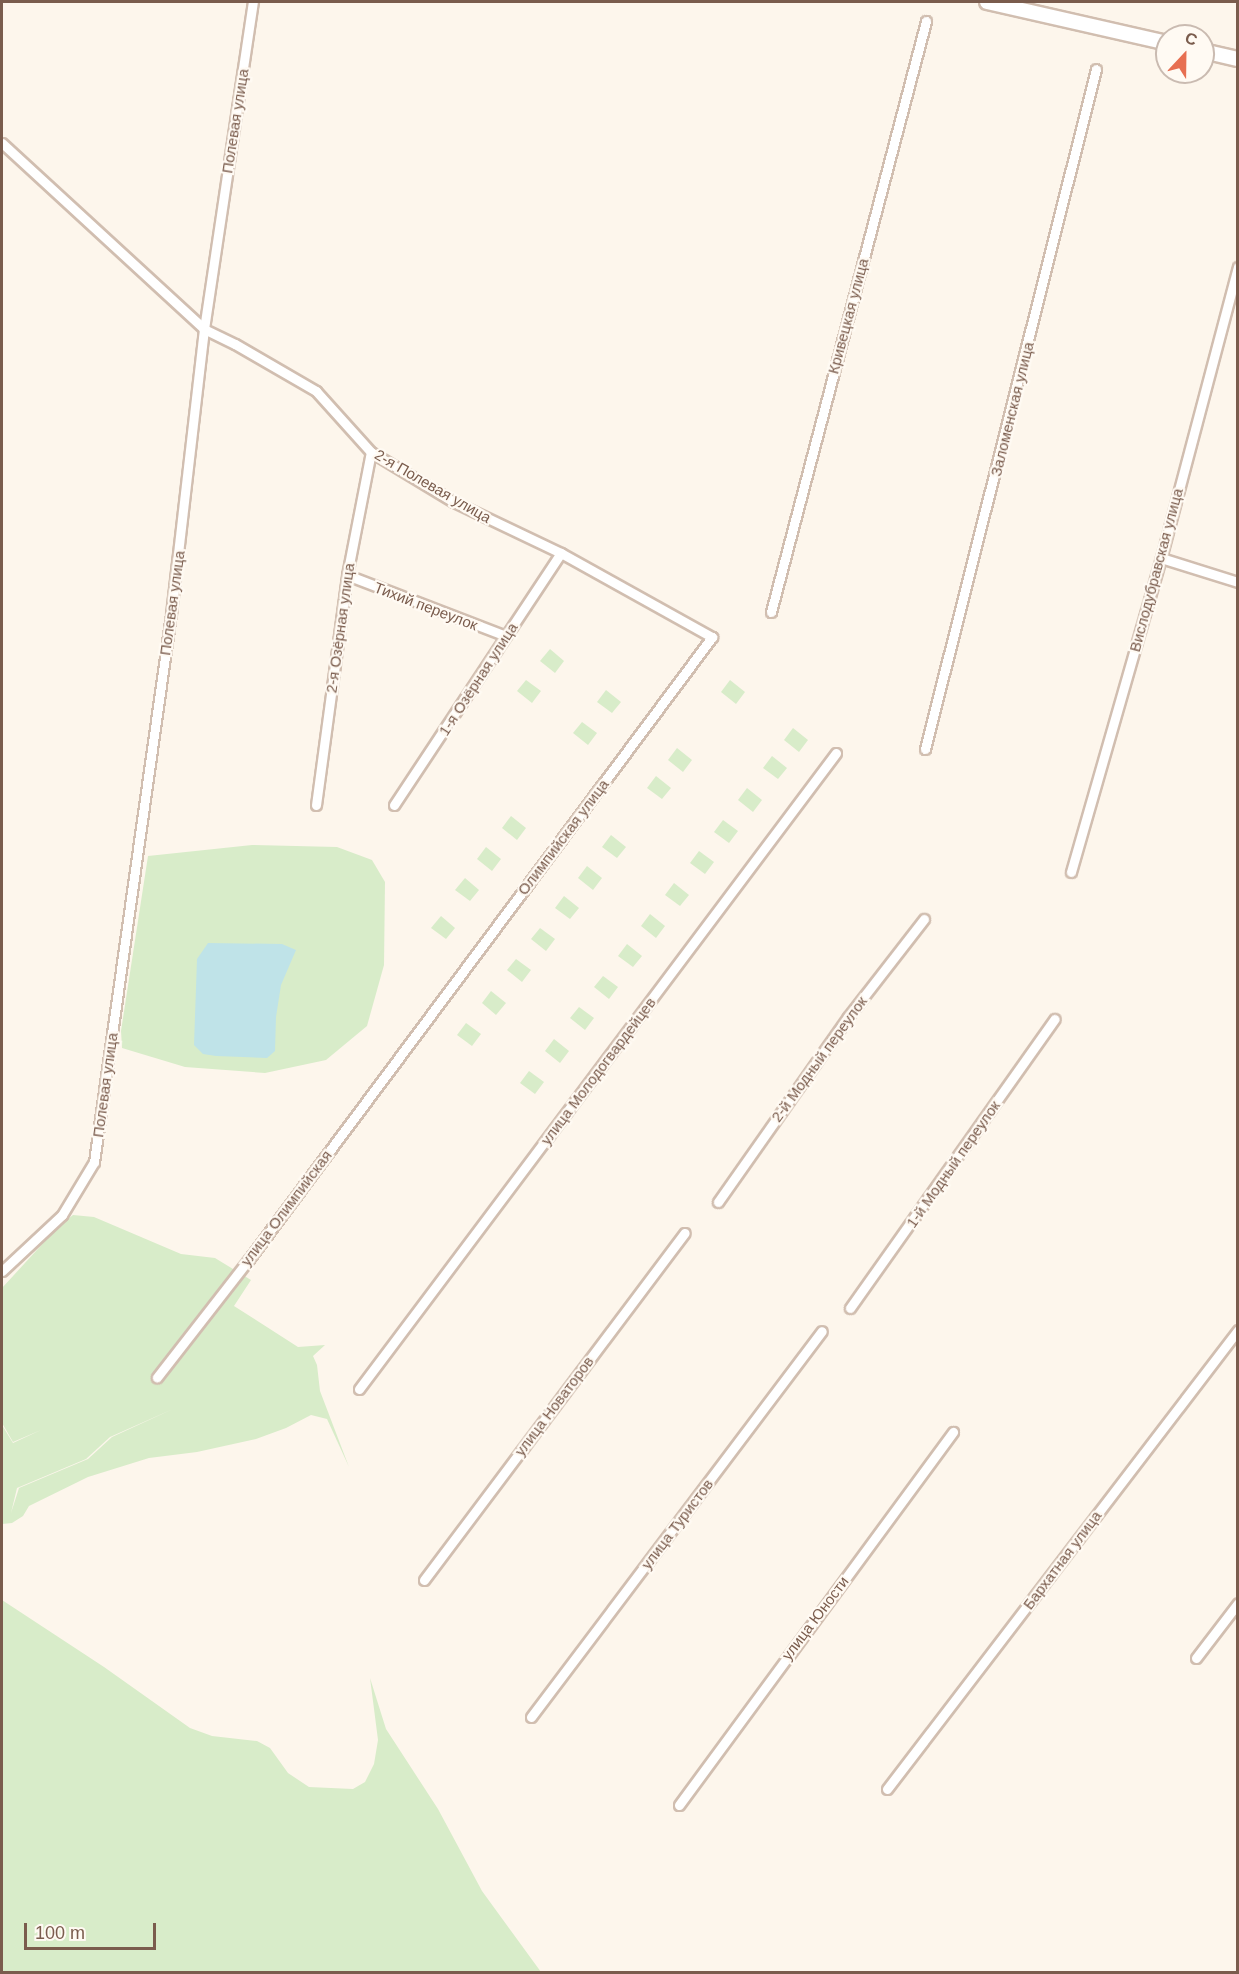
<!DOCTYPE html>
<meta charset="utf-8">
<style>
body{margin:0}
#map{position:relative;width:1239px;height:1974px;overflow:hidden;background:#fdf6ec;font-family:Arial,sans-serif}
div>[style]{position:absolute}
.green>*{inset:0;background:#d8ecc9}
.water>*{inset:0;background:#bfe3e8}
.roads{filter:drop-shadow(2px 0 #d1beb0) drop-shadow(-2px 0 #d1beb0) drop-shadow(0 2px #d1beb0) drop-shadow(0 -2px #d1beb0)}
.street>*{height:9px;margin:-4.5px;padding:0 4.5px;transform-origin:4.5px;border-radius:4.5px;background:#fff}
.secondary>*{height:14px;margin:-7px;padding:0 7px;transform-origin:7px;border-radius:7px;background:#fff}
span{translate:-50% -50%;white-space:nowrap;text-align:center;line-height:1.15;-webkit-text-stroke:4.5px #fffaf3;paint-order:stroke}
.street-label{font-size:15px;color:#7a5c4d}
.frame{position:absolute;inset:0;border:3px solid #7a5c4d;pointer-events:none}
.north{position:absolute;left:1155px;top:24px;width:60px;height:60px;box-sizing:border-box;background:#fffaf3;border:2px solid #cabbb1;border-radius:50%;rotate:22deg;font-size:16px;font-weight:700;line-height:24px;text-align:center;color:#7a5c4d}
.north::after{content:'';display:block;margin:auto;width:21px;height:27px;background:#e76f51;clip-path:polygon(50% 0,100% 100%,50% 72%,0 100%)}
.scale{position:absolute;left:24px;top:1923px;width:132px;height:27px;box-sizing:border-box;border:3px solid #7a5c4d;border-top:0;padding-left:8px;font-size:18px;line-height:21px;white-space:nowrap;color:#7a5c4d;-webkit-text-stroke:4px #fffaf3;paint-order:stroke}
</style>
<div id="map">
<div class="green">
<div style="clip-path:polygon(550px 649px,564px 661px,555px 673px,540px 661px)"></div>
<div style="clip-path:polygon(526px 680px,541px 691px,532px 703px,517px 691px)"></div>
<div style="clip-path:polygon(730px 680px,745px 692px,736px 704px,721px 692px)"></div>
<div style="clip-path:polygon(606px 690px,621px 702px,612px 713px,597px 702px)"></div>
<div style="clip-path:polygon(582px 722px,597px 733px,588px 745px,573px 733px)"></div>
<div style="clip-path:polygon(793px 728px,808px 740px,799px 752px,784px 740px)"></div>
<div style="clip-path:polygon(677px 748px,692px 760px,683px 772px,668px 760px)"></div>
<div style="clip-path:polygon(772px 756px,787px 768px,778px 779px,763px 768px)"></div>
<div style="clip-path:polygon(656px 776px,671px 788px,662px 799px,647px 788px)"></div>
<div style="clip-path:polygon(747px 788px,762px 800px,753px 812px,738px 800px)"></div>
<div style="clip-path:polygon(511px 816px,526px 828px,517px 840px,502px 828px)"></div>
<div style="clip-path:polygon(723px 820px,738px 831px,729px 843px,714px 832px)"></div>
<div style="clip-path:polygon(611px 835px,626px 847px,617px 858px,602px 847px)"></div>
<div style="clip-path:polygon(252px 845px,337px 847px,372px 860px,385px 882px,384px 965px,367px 1026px,326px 1060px,265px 1073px,185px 1067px,122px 1048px,121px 1031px,148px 856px)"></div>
<div style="clip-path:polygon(486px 847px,501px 859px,492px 871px,477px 859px)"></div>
<div style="clip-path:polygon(699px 851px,714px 862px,705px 874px,690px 863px)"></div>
<div style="clip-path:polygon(587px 866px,602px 878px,593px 890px,578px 878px)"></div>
<div style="clip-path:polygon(465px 878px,479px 890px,470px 901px,455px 890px)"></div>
<div style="clip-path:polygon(674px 883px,689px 895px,680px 906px,665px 895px)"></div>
<div style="clip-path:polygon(564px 896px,579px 908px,570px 919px,555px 908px)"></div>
<div style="clip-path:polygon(650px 914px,665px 926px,656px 938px,641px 926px)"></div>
<div style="clip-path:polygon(441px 916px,455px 928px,446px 939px,431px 928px)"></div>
<div style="clip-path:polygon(540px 928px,555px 939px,546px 951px,531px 939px)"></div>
<div style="clip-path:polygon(627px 944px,642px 956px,633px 967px,618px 956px)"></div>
<div style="clip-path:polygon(516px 959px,531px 970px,522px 982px,507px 970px)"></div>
<div style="clip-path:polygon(603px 976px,618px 987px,609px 999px,594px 987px)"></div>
<div style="clip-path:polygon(491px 991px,506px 1003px,496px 1015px,482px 1003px)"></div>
<div style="clip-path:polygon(579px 1007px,594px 1018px,585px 1030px,570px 1018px)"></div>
<div style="clip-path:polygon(466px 1023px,481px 1034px,472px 1046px,457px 1035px)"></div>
<div style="clip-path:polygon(554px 1039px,569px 1051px,560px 1063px,545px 1051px)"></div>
<div style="clip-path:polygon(529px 1071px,544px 1082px,535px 1094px,520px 1083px)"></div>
<div style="clip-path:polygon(evenodd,73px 1215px,94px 1217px,181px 1254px,215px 1258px,251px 1280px,234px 1306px,298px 1347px,325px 1345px,313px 1356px,317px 1365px,320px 1391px,349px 1467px,327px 1419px,311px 1415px,286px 1428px,256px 1439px,197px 1452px,149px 1458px,88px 1477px,29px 1506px,23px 1516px,12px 1523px,2px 1524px,2px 1425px,13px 1443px,41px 1430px,13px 1442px,2px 1423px,2px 1288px,58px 1227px,73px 1215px,173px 1409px,112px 1437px,88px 1459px,19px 1488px,11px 1513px,17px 1488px,86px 1459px,110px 1437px,173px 1409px)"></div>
<div style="clip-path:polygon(2px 1600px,104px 1667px,190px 1728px,212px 1736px,257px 1741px,270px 1748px,288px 1773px,309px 1787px,353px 1789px,365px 1782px,374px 1764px,378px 1740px,370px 1678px,386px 1729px,438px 1809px,482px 1891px,541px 1972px,2px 1972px)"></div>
</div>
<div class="water">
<div style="clip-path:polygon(208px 943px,282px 944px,296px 950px,281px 985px,276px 1017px,275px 1051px,267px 1058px,216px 1056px,203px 1054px,194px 1045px,197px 959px)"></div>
</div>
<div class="roads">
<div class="street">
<div style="left:2px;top:143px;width:275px;rotate:42.6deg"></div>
<div style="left:204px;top:329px;width:34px;rotate:26deg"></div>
<div style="left:235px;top:344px;width:94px;rotate:30.1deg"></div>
<div style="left:316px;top:391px;width:82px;rotate:48deg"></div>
<div style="left:371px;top:452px;width:97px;rotate:31.1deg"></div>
<div style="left:454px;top:502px;width:119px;rotate:25.5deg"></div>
<div style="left:561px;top:553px;width:173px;rotate:29.1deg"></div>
<div style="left:712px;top:637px;width:775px;rotate:126.66deg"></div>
<div style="left:249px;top:1259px;width:150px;rotate:127.9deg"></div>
<div style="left:1161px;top:558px;width:81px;rotate:17.3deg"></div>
<div style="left:347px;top:575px;width:170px;rotate:21deg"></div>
<div style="left:771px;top:612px;width:611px;rotate:-75.3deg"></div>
<div style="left:925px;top:749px;width:701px;rotate:-75.88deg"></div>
<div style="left:316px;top:805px;width:232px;rotate:-82.3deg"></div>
<div style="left:347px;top:575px;width:125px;rotate:-79deg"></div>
<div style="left:394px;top:805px;width:302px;rotate:-56.5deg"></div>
<div style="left:1071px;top:872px;width:327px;rotate:-74deg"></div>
<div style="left:1161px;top:558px;width:301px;rotate:-75.2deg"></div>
<div style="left:718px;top:1202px;width:226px;rotate:-54.9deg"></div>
<div style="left:848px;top:1017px;width:124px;rotate:-52.2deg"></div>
<div style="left:2px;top:1271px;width:82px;rotate:-43deg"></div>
<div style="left:62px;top:1215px;width:62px;rotate:-58.9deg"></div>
<div style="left:94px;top:1162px;width:553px;rotate:-82deg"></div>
<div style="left:171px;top:614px;width:287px;rotate:-83.4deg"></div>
<div style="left:204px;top:329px;width:331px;rotate:-81.5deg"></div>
<div style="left:850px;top:1308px;width:354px;rotate:-54.7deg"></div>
<div style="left:359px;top:1389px;width:795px;rotate:-53.13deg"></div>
<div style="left:424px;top:1580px;width:434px;rotate:-53.1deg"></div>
<div style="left:1196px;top:1658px;width:69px;rotate:-52.6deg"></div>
<div style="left:531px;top:1717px;width:483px;rotate:-53deg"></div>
<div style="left:887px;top:1789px;width:578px;rotate:-52.59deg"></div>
<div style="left:679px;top:1805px;width:463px;rotate:-53.7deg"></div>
</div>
<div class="secondary">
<div style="left:987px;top:2px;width:185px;rotate:12.8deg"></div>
<div style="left:1203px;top:51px;width:36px;rotate:13deg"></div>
</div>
</div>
<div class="street-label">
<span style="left:235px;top:121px;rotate:-81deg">Полевая улица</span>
<span style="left:848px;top:316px;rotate:-75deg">Кривецкая улица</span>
<span style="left:1012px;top:409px;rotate:-76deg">Заломенская улица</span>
<span style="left:433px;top:486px;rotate:30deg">2-я Полевая улица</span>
<span style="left:1156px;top:570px;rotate:-75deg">Вислодубравская улица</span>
<span style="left:172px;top:603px;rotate:-82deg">Полевая улица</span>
<span style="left:426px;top:606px;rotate:21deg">Тихий переулок</span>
<span style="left:340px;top:628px;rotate:-82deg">2-я Озёрная улица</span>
<span style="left:478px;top:679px;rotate:-57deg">1-я Озёрная улица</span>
<span style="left:563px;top:837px;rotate:-53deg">Олимпийская улица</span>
<span style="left:819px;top:1059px;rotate:-54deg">2-й Модный переулок</span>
<span style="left:598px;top:1071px;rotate:-53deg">улица Молодогвардейцев</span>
<span style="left:105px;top:1085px;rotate:-82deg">Полевая улица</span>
<span style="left:953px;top:1164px;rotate:-55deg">1-й Модный переулок</span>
<span style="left:286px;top:1208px;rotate:-53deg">улица Олимпийская</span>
<span style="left:554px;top:1406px;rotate:-53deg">улица Новаторов</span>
<span style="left:677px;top:1524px;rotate:-53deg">улица Туристов</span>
<span style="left:1062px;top:1560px;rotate:-53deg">Бархатная улица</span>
<span style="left:815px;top:1618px;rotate:-53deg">улица Юности</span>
</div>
<div class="frame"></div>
<div class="north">С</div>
<div class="scale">100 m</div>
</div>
